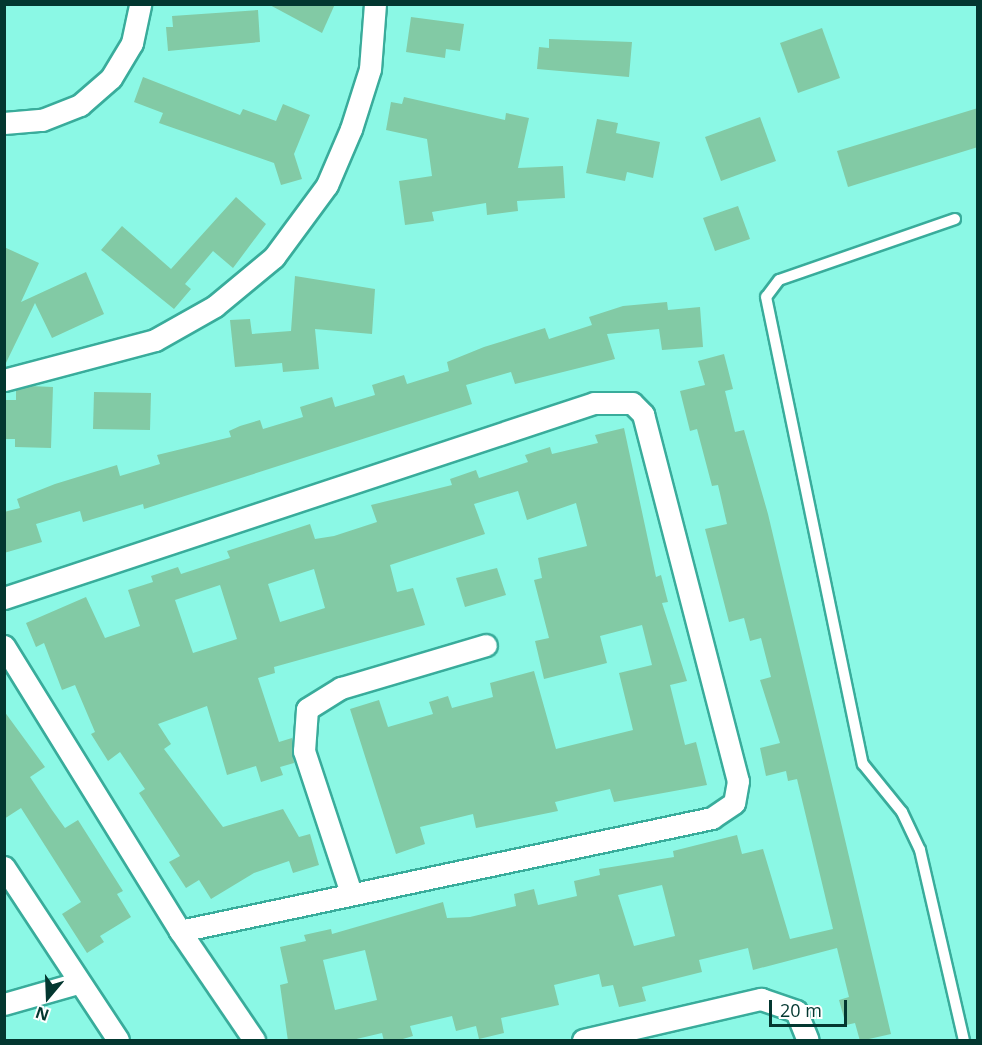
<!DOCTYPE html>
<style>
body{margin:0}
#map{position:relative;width:982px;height:1045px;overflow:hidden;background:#8bf8e5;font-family:"Open Sans",sans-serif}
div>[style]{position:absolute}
.building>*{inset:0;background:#82caa5}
.roads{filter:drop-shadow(2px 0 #39ac9b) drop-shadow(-2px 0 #39ac9b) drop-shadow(0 2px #39ac9b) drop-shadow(0 -2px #39ac9b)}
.lane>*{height:10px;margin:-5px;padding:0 5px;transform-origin:5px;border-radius:5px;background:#fff}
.street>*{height:21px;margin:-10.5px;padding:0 10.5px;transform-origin:10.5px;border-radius:10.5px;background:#fff}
span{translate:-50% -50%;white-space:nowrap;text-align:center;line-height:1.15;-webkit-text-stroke:6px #fff;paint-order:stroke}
.frame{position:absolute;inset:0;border:6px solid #033730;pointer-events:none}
.north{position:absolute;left:18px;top:967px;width:60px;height:60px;-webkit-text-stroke:4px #fff;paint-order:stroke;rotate:199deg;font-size:16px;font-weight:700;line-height:24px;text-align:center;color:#033730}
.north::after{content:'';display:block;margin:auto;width:21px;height:27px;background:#033730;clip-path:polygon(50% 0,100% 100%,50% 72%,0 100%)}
.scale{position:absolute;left:769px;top:1000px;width:78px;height:27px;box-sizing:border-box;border:3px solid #033730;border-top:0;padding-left:8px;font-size:18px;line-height:21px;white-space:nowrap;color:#033730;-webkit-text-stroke:4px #fff;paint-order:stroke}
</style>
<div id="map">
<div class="building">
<div style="clip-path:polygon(268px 4px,335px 4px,322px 33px)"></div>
<div style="clip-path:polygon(258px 10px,260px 42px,168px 51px,166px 27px,173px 27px,172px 16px)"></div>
<div style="clip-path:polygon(411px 17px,464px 24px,460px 51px,446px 49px,445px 58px,406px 52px)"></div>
<div style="clip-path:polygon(822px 28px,840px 78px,798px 93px,780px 43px)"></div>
<div style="clip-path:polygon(549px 39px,632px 42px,629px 77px,537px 69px,539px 47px,549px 48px)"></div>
<div style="clip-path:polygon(143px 77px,240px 115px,243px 109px,276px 121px,283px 104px,310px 115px,294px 154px,302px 179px,281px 185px,274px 163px,159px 123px,163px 113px,134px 102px)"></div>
<div style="clip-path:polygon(404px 97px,505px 120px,506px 113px,529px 118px,518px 168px,563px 166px,565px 198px,517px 201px,518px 211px,487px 215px,486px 203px,432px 212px,434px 221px,405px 225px,399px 181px,432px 176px,427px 139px,386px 130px,391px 102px,402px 104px)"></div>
<div style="clip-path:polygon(978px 108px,978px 147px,848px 187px,837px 151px)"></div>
<div style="clip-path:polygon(760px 117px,776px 161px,721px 181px,705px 137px)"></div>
<div style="clip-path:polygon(597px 119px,618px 123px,616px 133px,660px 142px,653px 178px,627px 172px,625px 181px,586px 173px)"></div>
<div style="clip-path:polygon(236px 197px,266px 224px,233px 268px,213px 251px,185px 284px,191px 289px,174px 309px,101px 250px,122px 226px,171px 269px)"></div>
<div style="clip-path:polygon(738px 206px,750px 239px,715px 251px,703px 218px)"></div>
<div style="clip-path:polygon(4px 247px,39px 263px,21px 302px,86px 272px,104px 314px,52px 338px,35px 303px,4px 367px)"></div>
<div style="clip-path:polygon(295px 276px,375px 289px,372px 334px,315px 329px,319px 369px,283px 372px,282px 363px,235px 367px,230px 320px,250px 319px,252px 334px,291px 331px)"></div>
<div style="clip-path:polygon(667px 302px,668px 310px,700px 307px,703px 347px,662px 350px,659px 329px,607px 334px,615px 359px,515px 384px,511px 372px,466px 385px,472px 404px,144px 509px,143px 504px,83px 522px,80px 511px,36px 524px,42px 542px,4px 553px,4px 512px,20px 508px,17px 499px,55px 484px,117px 465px,120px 476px,160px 464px,157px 455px,231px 437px,229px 431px,240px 426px,260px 420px,263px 429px,303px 417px,300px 407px,332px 397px,335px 407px,375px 395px,372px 385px,404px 375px,407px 384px,449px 371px,447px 362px,484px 347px,545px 328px,549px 339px,592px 325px,589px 317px,623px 306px)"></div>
<div style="clip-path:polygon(evenodd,724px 354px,733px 389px,725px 391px,735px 432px,744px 430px,768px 514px,891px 1034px,860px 1041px,855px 1023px,846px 1025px,839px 1000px,849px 997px,837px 948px,753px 970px,748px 948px,699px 960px,702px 972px,642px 987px,646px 1001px,619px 1007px,613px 985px,602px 987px,599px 974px,554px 985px,559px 1005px,501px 1018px,504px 1033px,479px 1039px,476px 1026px,456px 1031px,452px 1016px,410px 1026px,413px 1036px,396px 1041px,384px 1041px,382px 1033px,348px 1041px,288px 1041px,280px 985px,288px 983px,280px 947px,306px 941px,304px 935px,331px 929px,332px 934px,443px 902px,447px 918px,470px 917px,516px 906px,514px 894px,534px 889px,538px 905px,577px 896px,574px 881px,600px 875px,599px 869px,674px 857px,673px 851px,737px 835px,742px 854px,763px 849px,790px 939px,833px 929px,797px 779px,788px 781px,786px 771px,766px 776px,760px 748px,780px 743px,760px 680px,771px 677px,761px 638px,750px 641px,744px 618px,729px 622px,705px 529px,727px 524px,718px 485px,712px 486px,697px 429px,690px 431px,680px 391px,705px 385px,698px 361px,724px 354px,662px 885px,675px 936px,634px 946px,618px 895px,662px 885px,724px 354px,365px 950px,377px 1000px,335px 1010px,323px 960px,365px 950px)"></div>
<div style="clip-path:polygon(30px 386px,53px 387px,51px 448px,15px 447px,15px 439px,4px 439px,4px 400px,16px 400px,16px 390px)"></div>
<div style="clip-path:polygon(94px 392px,151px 393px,150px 430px,93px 429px)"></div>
<div style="clip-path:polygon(evenodd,624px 428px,656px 577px,661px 575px,668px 602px,662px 603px,687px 681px,670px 685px,685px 745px,696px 742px,707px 785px,614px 802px,610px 789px,555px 802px,558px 811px,476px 828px,473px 814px,420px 827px,425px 844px,396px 854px,350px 709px,379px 700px,388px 727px,433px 714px,429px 702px,448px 696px,452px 708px,493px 697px,490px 683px,534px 671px,556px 749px,633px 730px,619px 673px,652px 665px,642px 625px,600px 636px,607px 663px,544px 679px,535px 641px,549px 638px,534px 580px,542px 578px,538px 558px,587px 546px,576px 503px,527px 520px,518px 491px,474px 504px,485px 534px,390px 565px,397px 592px,413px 588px,425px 625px,274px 667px,275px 673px,258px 678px,279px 742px,292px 738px,294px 763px,280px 767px,283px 775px,261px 782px,256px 766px,227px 775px,207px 706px,158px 724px,171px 744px,164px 749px,223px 827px,283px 809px,299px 837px,310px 834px,319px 865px,293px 873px,289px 861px,254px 873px,211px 899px,199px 880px,186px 888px,169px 862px,180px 856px,139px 793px,145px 789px,120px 752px,108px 761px,91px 734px,95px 732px,75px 685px,62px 690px,44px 643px,36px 647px,26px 623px,86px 597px,105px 638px,140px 626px,128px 590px,153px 582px,151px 576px,178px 567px,181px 574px,230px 558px,227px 551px,310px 524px,315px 539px,334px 536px,377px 522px,371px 505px,452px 485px,450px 479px,476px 470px,479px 478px,528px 462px,525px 455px,550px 447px,552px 454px,598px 443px,595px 435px,624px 428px,314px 569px,325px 608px,280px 622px,268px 584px,314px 569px,624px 428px,220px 585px,237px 639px,193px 653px,175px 600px,220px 585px)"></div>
<div style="clip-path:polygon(497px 568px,506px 595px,465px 607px,456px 578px)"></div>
<div style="clip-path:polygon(4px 711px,45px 767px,30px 777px,52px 810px,65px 828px,78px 820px,123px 891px,117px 894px,131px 917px,100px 936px,104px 942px,87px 953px,62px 914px,81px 902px,21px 808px,4px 819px)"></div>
</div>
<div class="roads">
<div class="lane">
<div style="left:955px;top:219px;width:186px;rotate:160.9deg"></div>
<div style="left:779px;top:280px;width:21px;rotate:127deg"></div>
<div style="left:766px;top:297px;width:477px;rotate:78.3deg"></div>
<div style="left:863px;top:764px;width:62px;rotate:50.9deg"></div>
<div style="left:902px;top:812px;width:42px;rotate:64.7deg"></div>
<div style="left:920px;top:850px;width:195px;rotate:77deg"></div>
</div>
<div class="street">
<div style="left:4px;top:123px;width:38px;rotate:-5deg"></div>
<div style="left:42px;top:120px;width:41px;rotate:-21.5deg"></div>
<div style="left:80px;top:105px;width:41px;rotate:-41.1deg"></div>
<div style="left:111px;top:78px;width:41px;rotate:-59deg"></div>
<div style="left:132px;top:43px;width:40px;rotate:-78deg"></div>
<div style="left:4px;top:380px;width:156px;rotate:-14.8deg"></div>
<div style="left:155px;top:340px;width:69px;rotate:-29.5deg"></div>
<div style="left:215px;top:306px;width:77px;rotate:-39.7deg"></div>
<div style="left:274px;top:257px;width:89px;rotate:-53.6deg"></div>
<div style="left:327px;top:185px;width:61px;rotate:-66.8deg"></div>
<div style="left:351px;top:129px;width:63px;rotate:-72.4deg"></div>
<div style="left:370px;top:69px;width:65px;rotate:-85.6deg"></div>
<div style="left:4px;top:598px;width:621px;rotate:-18.29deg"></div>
<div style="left:594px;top:403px;width:38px"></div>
<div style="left:632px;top:403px;width:16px;rotate:45deg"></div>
<div style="left:643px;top:414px;width:379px;rotate:75.5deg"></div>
<div style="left:738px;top:781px;width:22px;rotate:100deg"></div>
<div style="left:734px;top:803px;width:27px;rotate:146deg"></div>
<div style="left:712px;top:818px;width:544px;rotate:168.01deg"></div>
<div style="left:4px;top:646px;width:335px;rotate:58.3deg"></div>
<div style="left:180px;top:931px;width:132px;rotate:55.8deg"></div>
<div style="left:4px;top:867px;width:207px;rotate:56.6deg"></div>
<div style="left:351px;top:893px;width:150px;rotate:-108.3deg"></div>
<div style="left:304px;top:751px;width:42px;rotate:-85.9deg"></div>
<div style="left:307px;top:709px;width:40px;rotate:-32deg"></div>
<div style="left:341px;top:688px;width:151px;rotate:-16.5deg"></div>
<div style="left:4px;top:1004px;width:76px;rotate:-16deg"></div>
<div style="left:583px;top:1040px;width:183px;rotate:-13deg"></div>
<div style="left:761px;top:999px;width:37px;rotate:19deg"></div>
<div style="left:796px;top:1011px;width:31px;rotate:68deg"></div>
</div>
</div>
<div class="frame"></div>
<div class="north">N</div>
<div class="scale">20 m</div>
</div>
